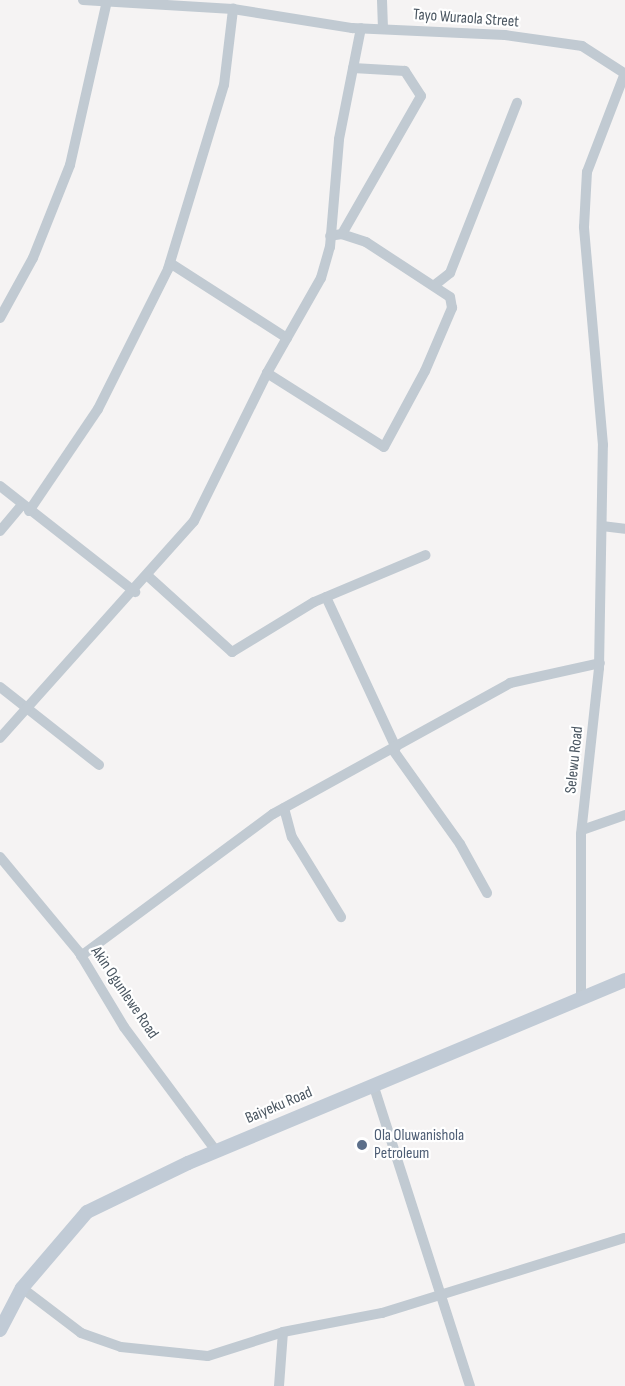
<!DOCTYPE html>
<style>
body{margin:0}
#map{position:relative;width:625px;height:1386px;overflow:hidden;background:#f5f3f3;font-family:"Sofia Sans Condensed",sans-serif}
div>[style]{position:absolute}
.street>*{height:10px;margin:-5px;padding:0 5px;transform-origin:5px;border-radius:5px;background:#c1cad2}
.secondary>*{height:14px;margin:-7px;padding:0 7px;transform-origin:7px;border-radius:7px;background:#c1cbd6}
.dots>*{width:16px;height:16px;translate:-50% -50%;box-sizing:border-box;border:3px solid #fff;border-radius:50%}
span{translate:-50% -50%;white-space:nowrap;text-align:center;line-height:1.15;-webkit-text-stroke:4.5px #fff;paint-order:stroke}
.street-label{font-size:16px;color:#4a5661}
.service-label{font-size:16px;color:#4e5e75}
.left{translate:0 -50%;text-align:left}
</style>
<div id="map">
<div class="street">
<div style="left:83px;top:0;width:150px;rotate:3.4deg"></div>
<div style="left:233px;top:9px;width:121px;rotate:9.1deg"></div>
<div style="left:352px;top:28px;width:153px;rotate:2.6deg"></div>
<div style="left:505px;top:35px;width:78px;rotate:8.1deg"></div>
<div style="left:582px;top:46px;width:50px;rotate:32.7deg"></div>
<div style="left:382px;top:0;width:29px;rotate:88deg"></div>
<div style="left:342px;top:234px;width:159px;rotate:-60.2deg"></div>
<div style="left:421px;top:96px;width:30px;rotate:-123deg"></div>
<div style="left:405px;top:71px;width:52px;rotate:-176.7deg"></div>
<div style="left:170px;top:263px;width:139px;rotate:32.7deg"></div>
<div style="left:436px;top:284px;width:18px;rotate:-38deg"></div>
<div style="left:450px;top:273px;width:183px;rotate:-68.5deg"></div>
<div style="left:0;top:318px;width:68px;rotate:-61.2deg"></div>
<div style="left:33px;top:258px;width:100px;rotate:-68.3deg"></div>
<div style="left:70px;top:165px;width:168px;rotate:-77.3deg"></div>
<div style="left:267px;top:373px;width:138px;rotate:32.3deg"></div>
<div style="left:384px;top:447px;width:86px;rotate:-61.7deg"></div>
<div style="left:425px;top:371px;width:69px;rotate:-66.8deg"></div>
<div style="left:452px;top:308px;width:11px;rotate:-100deg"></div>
<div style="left:450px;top:297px;width:100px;rotate:-146.8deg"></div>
<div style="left:366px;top:242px;width:25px;rotate:-162deg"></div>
<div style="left:342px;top:234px;width:12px;rotate:171deg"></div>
<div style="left:0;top:486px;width:172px;rotate:38.1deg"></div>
<div style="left:29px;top:511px;width:123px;rotate:-55.9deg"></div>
<div style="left:98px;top:409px;width:157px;rotate:-63.4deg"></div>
<div style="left:168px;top:269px;width:192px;rotate:-73.1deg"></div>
<div style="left:224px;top:85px;width:77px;rotate:-83.2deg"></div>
<div style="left:602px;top:526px;width:23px;rotate:7deg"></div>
<div style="left:0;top:531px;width:33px;rotate:-50deg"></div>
<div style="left:149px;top:577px;width:112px;rotate:42.1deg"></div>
<div style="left:232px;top:652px;width:96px;rotate:-31.4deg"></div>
<div style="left:314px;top:602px;width:121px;rotate:-22.8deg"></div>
<div style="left:326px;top:597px;width:166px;rotate:65.1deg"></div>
<div style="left:0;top:687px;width:126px;rotate:38.2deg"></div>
<div style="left:0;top:738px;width:291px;rotate:-48.2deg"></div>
<div style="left:194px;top:521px;width:165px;rotate:-63.7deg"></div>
<div style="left:267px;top:373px;width:109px;rotate:-60.4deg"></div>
<div style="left:321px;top:278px;width:32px;rotate:-74deg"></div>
<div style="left:330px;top:247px;width:108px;rotate:-85.2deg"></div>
<div style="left:339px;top:139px;width:113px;rotate:-78.8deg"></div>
<div style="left:393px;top:750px;width:115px;rotate:54.5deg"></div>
<div style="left:460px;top:844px;width:56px;rotate:61.1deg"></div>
<div style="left:284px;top:808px;width:30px;rotate:75deg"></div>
<div style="left:292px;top:837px;width:94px;rotate:58.5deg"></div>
<div style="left:582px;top:830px;width:46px;rotate:-19.2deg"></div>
<div style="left:0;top:857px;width:124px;rotate:50.3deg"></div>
<div style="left:79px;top:952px;width:87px;rotate:59deg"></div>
<div style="left:124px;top:1027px;width:154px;rotate:53.4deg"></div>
<div style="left:81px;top:956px;width:239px;rotate:-36.5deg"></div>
<div style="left:273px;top:814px;width:271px;rotate:-28.9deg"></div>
<div style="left:510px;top:683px;width:92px;rotate:-12.5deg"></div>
<div style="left:581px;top:998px;width:164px;rotate:-90deg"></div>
<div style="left:581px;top:834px;width:167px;rotate:-83.8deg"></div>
<div style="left:599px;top:668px;width:223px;rotate:-89deg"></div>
<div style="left:603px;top:445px;width:219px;rotate:-95deg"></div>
<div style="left:584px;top:227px;width:55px;rotate:-86.9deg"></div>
<div style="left:587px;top:172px;width:106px;rotate:-69deg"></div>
<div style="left:373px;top:1084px;width:317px;rotate:72.2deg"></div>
<div style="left:22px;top:1288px;width:74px;rotate:37.3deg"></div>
<div style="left:81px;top:1333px;width:42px;rotate:19.3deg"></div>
<div style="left:121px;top:1347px;width:87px;rotate:5.9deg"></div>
<div style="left:208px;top:1356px;width:79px;rotate:-17.7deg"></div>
<div style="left:283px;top:1332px;width:101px;rotate:-10.9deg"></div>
<div style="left:382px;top:1313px;width:254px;rotate:-17.2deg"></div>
<div style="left:279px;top:1386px;width:54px;rotate:-85.8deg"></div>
</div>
<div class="secondary">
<div style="left:0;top:1330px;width:47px;rotate:-62.4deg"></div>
<div style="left:22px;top:1288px;width:100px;rotate:-49.5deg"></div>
<div style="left:87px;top:1212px;width:112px;rotate:-25.9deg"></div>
<div style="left:188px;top:1163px;width:474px;rotate:-22.7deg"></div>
</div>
<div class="dots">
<div style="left:362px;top:1145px;background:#5c6f8a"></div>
</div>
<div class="street-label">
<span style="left:466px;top:19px;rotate:4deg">Tayo Wuraola Street</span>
<span style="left:575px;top:760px;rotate:-84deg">Selewu Road</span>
<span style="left:124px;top:993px;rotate:56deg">Akin Ogunlewe Road</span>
<span style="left:279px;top:1106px;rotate:-23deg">Baiyeku Road</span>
</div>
<div class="service-label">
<span class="left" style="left:374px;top:1145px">Ola Oluwanishola<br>Petroleum</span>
</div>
</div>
